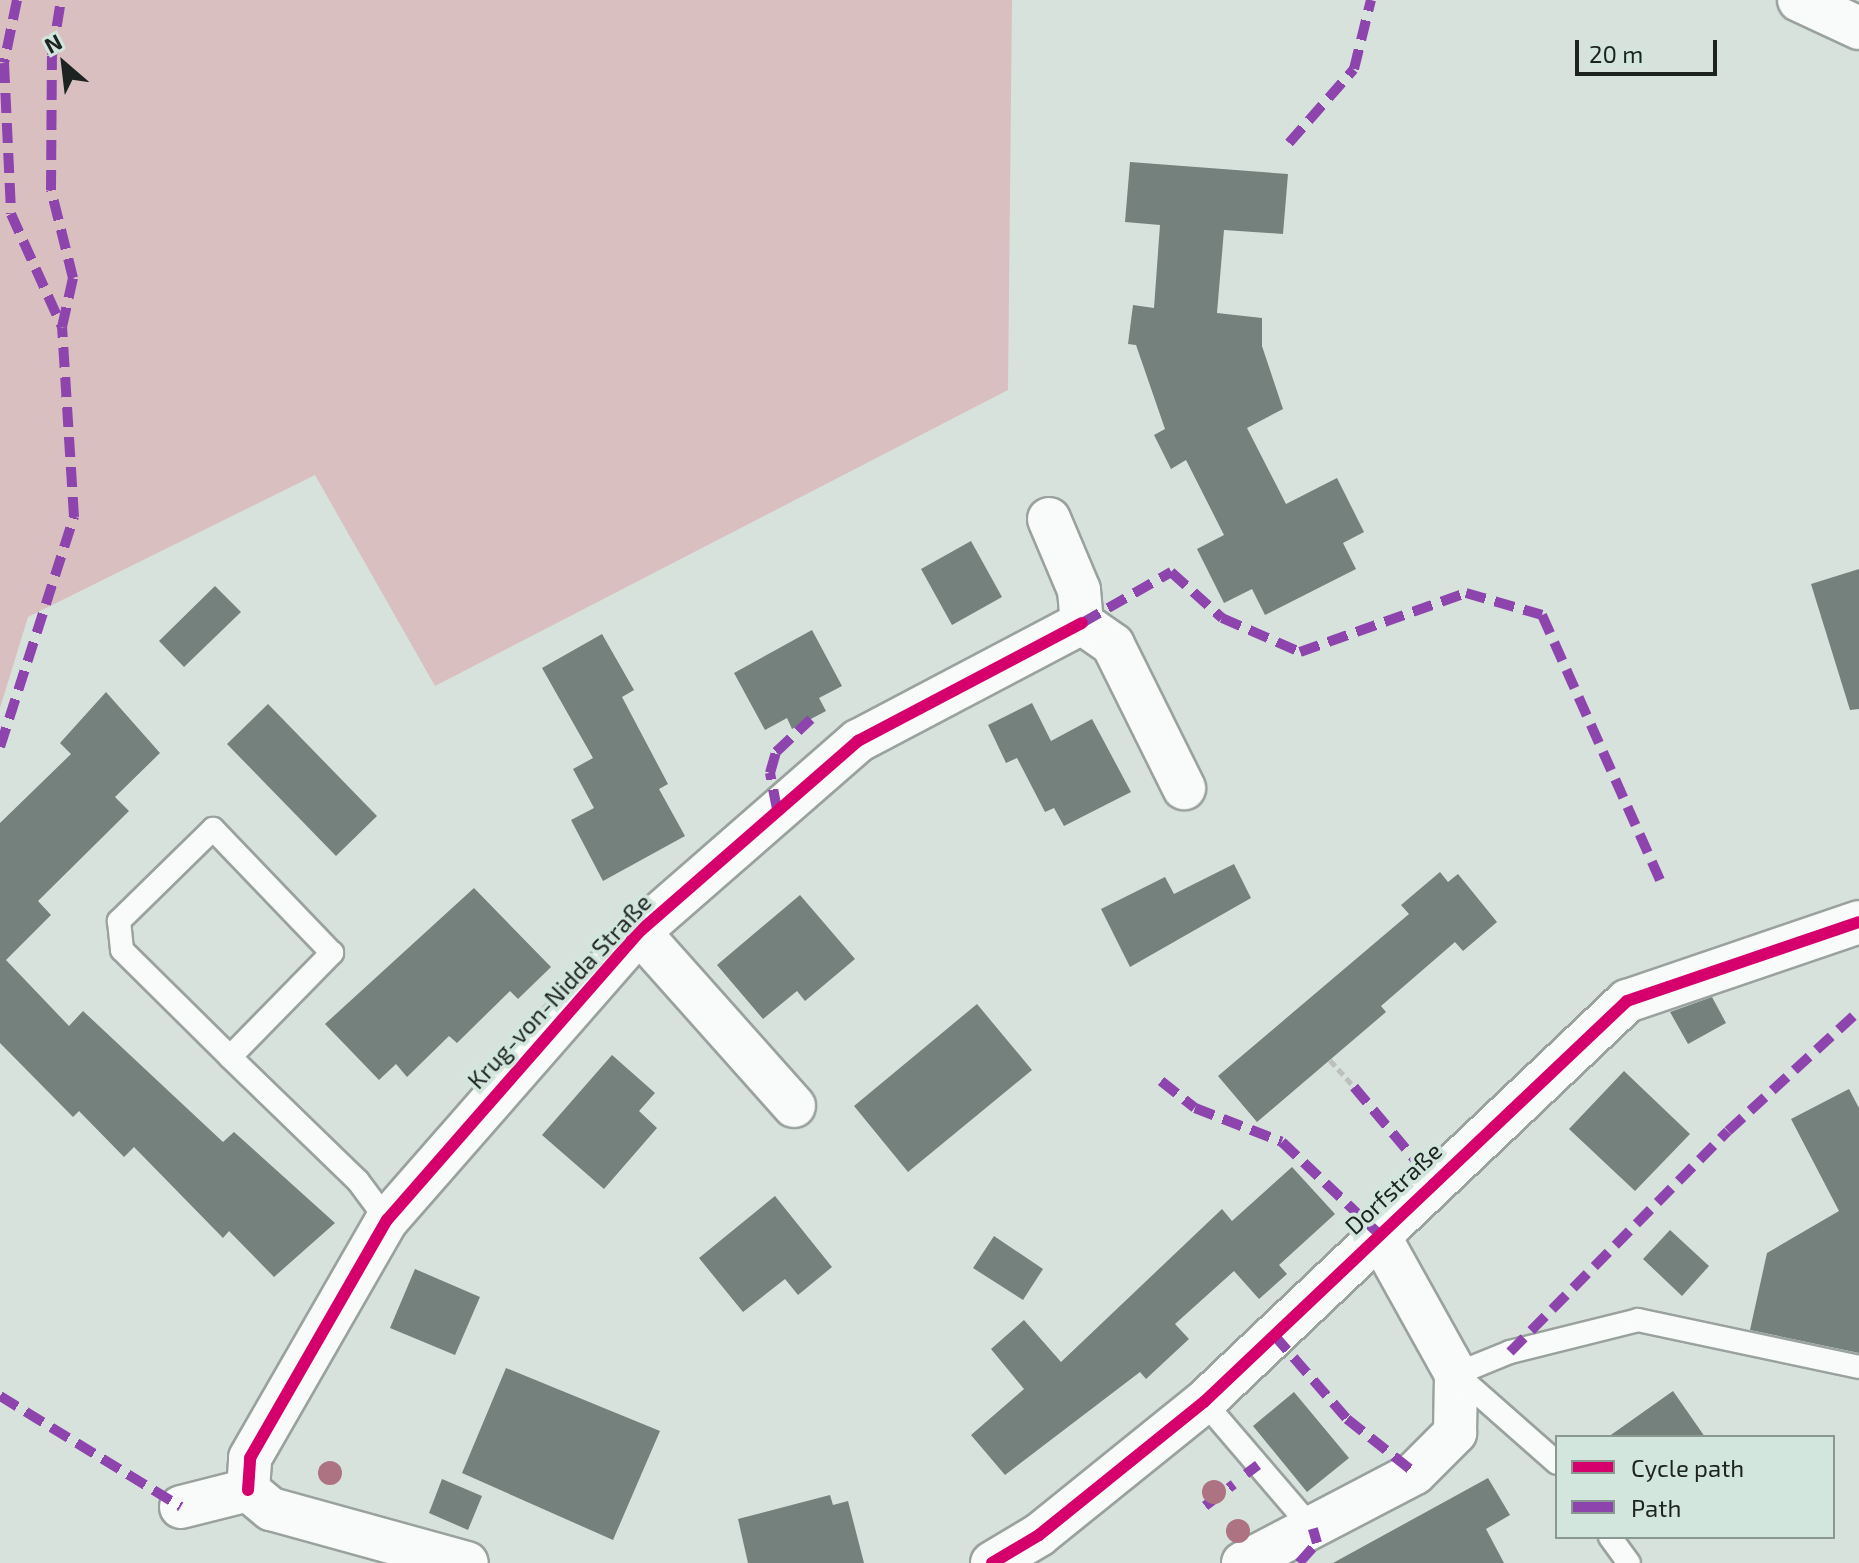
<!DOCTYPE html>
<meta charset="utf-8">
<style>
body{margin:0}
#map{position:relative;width:1859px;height:1563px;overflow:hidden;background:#d7e2dc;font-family:"Exo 2",sans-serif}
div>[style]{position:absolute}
.green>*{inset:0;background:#dabfc0}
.building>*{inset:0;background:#75817c}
.path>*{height:5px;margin-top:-2.5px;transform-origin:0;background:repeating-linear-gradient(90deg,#bcc0be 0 8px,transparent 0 12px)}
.roads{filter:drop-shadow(2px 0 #9aa29e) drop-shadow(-2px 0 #9aa29e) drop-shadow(0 2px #9aa29e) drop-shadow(0 -2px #9aa29e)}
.service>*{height:22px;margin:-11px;padding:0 11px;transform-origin:11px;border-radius:11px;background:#f9fbfa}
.minor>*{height:42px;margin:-21px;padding:0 21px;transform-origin:21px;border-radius:21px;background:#f9fbfa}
.quiet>*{height:10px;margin-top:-5px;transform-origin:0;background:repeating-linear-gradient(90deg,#8e44ad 0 20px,transparent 0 30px)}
.cycleway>*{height:12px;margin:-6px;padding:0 6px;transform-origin:6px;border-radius:6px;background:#d6006c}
.trees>*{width:24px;height:24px;margin:-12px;border-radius:50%;background:#ad7382}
span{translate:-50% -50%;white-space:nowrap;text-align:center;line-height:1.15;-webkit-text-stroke:8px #d2e6dd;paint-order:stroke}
.street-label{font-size:24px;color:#1c2320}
.legend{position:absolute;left:1555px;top:1435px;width:280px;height:104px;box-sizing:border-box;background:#d2e6dd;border:2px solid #899891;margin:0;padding:10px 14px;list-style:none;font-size:24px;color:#1c2320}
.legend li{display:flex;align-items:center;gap:16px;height:40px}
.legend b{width:40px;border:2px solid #899891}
.north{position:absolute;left:24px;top:24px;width:80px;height:80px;-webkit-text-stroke:6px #d2e6dd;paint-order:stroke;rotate:332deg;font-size:22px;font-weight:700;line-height:32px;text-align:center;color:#1c2320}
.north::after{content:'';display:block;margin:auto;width:28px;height:36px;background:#1c2320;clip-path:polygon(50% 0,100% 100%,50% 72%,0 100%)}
.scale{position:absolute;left:1575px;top:40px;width:142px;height:36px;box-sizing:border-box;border:4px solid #1c2320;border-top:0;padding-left:10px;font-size:24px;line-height:28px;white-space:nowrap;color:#1c2320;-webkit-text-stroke:6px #d2e6dd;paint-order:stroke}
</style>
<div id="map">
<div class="green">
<div style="clip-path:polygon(0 0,1012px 0,1008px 390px,435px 686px,315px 475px,28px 617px,0 708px)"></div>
</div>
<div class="building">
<div style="clip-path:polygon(1130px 162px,1288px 174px,1283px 234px,1224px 230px,1217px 313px,1262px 318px,1262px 346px,1283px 409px,1247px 428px,1286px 504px,1337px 478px,1364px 532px,1343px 543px,1356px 569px,1265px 615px,1252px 589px,1224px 603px,1197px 549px,1224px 535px,1186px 460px,1171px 469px,1154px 435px,1165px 429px,1136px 345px,1128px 344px,1133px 305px,1154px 308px,1160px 225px,1125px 222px)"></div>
<div style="clip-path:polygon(971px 541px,1002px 597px,952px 625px,921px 569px)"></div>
<div style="clip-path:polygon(1859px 569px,1859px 709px,1850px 710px,1811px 584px)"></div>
<div style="clip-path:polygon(215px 586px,241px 612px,184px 667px,159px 641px)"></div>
<div style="clip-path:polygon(812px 630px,842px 686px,819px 698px,826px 711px,792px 729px,787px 718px,765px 730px,734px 673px)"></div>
<div style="clip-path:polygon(602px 634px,634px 690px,622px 697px,668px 784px,659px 789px,685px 836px,603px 881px,571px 820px,594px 808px,573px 769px,593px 758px,542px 668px)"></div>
<div style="clip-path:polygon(106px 692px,160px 753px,115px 797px,129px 811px,38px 901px,51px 915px,6px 960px,69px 1026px,83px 1011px,223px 1142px,234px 1132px,335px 1223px,274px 1277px,229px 1231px,223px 1238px,134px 1147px,124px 1157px,79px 1111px,73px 1117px,0 1043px,0 823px,71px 754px,60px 743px)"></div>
<div style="clip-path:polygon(1032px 703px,1051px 741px,1092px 719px,1131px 792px,1064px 826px,1054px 808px,1045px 812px,1017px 758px,1006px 763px,988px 725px)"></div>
<div style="clip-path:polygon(268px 704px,377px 816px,336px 856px,227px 744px)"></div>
<div style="clip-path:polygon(1234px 864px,1251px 898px,1130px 967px,1101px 909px,1165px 877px,1174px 894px)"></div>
<div style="clip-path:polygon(1440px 872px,1448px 882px,1458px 874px,1497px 922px,1463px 951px,1455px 942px,1381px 1006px,1386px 1012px,1257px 1122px,1218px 1076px,1409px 914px,1401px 905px)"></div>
<div style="clip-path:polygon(474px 888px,551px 967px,518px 999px,510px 991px,457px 1043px,449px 1036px,407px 1077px,396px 1064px,379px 1080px,325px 1024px)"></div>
<div style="clip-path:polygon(800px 895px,855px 959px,805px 1001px,797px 991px,763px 1019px,717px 965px)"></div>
<div style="clip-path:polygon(1712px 997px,1726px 1023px,1688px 1044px,1670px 1012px)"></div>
<div style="clip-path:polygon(977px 1004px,1032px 1070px,908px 1172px,854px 1106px)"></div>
<div style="clip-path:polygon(612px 1055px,655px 1093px,639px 1111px,657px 1128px,604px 1189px,542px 1135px)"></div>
<div style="clip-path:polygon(1624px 1071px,1690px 1134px,1635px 1191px,1569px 1129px)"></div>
<div style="clip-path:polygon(1849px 1089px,1859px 1108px,1859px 1353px,1750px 1330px,1767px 1253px,1839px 1211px,1791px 1119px)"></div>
<div style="clip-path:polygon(1292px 1167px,1335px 1214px,1279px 1265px,1287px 1274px,1259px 1299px,1234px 1271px,1175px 1324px,1189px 1339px,1146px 1379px,1140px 1372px,1005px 1475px,971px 1435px,1024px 1389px,991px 1349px,1024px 1320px,1061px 1362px,1222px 1209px,1232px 1221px)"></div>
<div style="clip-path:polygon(775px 1196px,832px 1267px,798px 1295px,785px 1279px,743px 1312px,699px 1258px)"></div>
<div style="clip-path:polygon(1670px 1230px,1709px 1266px,1682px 1296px,1643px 1259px)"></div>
<div style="clip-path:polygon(994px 1236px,1043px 1269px,1023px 1300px,973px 1268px)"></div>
<div style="clip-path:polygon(415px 1269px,480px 1297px,455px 1355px,390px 1328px)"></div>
<div style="clip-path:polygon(506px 1368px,660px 1431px,613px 1540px,462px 1473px)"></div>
<div style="clip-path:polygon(1673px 1391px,1705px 1437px,1608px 1437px)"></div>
<div style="clip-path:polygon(1294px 1392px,1349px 1458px,1307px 1492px,1253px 1426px)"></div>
<div style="clip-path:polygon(1488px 1478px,1510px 1515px,1486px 1529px,1504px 1563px,1333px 1563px)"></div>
<div style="clip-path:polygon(442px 1479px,482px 1496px,468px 1530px,429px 1513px)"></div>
<div style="clip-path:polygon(830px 1495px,833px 1505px,848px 1501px,864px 1563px,748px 1563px,738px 1519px)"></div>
</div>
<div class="path">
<div style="left:1330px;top:1060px;width:36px;rotate:48deg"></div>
</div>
<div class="roads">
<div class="service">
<div style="left:230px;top:1057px;width:146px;rotate:-45.6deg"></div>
<div style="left:332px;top:953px;width:172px;rotate:-133.8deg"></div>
<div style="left:213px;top:829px;width:132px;rotate:135.6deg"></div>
<div style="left:119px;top:921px;width:29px;rotate:84deg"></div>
<div style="left:122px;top:950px;width:152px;rotate:44.7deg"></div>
<div style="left:230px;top:1057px;width:178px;rotate:44.1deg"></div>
<div style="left:358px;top:1181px;width:49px;rotate:53.4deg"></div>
<div style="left:1204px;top:1402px;width:167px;rotate:49.4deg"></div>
<div style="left:1557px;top:1463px;width:135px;rotate:-138.6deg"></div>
<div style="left:1456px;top:1374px;width:58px;rotate:-22.2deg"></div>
<div style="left:1510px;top:1352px;width:132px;rotate:-14deg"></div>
<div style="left:1638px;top:1320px;width:226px;rotate:12deg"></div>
<div style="left:1610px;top:1537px;width:32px;rotate:54deg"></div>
</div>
<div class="minor">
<div style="left:1799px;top:0;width:66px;rotate:25deg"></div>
<div style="left:1049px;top:519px;width:77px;rotate:67.1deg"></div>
<div style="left:1079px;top:590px;width:33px;rotate:85deg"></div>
<div style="left:1082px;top:623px;width:38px;rotate:35deg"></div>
<div style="left:1113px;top:645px;width:160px;rotate:63.6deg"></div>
<div style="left:639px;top:932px;width:233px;rotate:48.3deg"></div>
<div style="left:248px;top:1490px;width:32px;rotate:-86deg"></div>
<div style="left:250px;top:1458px;width:275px;rotate:-60.1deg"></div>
<div style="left:387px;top:1220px;width:383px;rotate:-48.8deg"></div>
<div style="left:639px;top:932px;width:291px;rotate:-41.1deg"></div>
<div style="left:858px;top:741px;width:253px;rotate:-27.8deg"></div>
<div style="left:181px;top:1507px;width:69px;rotate:-14.2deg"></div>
<div style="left:248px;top:1490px;width:30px;rotate:40deg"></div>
<div style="left:271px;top:1509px;width:203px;rotate:15.4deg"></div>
<div style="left:992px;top:1563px;width:55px;rotate:-30.8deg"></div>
<div style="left:1039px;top:1535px;width:212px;rotate:-38.9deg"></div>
<div style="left:1204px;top:1402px;width:583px;rotate:-43.47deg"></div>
<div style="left:1627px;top:1001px;width:245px;rotate:-18.8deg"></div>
<div style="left:1243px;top:1563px;width:194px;rotate:-27.6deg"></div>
<div style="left:1415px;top:1473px;width:57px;rotate:-45deg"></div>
<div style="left:1455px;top:1433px;width:59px;rotate:-89deg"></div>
<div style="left:1456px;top:1374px;width:162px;rotate:-119.1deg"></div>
</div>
</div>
<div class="quiet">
<div style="left:17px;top:0;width:64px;rotate:101.7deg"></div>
<div style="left:4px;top:63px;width:151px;rotate:87.3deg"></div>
<div style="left:11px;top:214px;width:124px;rotate:65.7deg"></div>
<div style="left:1289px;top:143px;width:98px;rotate:-48.7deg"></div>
<div style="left:1354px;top:69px;width:71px;rotate:-76.2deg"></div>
<div style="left:1082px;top:623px;width:103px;rotate:-29.8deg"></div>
<div style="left:1171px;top:572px;width:69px;rotate:42deg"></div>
<div style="left:1222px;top:618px;width:85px;rotate:23.6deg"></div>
<div style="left:1300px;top:652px;width:176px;rotate:-19.6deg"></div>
<div style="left:1466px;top:593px;width:79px;rotate:16.1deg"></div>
<div style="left:1542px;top:615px;width:292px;rotate:66deg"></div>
<div style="left:0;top:747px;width:242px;rotate:-72.2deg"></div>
<div style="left:74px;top:517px;width:190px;rotate:-93.6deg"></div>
<div style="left:62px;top:327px;width:50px;rotate:-77.3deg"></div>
<div style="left:73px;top:278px;width:91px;rotate:-104deg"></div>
<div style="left:51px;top:190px;width:134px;rotate:-89.6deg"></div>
<div style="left:52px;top:56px;width:57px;rotate:-80.9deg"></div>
<div style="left:777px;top:809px;width:37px;rotate:-101deg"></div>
<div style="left:770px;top:773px;width:22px;rotate:-74deg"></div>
<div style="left:776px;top:752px;width:48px;rotate:-43.3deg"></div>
<div style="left:1161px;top:1081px;width:43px;rotate:38.5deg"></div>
<div style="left:1195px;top:1108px;width:93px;rotate:21.3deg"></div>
<div style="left:1282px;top:1142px;width:131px;rotate:43.5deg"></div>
<div style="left:1354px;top:1087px;width:123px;rotate:50deg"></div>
<div style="left:1274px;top:1335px;width:111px;rotate:49deg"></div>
<div style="left:1347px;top:1419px;width:87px;rotate:38.5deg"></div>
<div style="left:1510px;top:1352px;width:310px;rotate:-45.4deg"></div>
<div style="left:1728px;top:1131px;width:178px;rotate:-42.5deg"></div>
<div style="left:0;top:1396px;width:212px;rotate:31.5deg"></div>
<div style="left:1246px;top:1474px;width:15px;rotate:-37deg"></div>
<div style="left:1205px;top:1506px;width:36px;rotate:-37deg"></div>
<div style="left:1299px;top:1563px;width:27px;rotate:-48deg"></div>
<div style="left:1317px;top:1543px;width:15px;rotate:-106deg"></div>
</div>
<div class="cycleway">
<div style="left:248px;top:1490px;width:32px;rotate:-86deg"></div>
<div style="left:250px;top:1458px;width:275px;rotate:-60.1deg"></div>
<div style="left:387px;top:1220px;width:383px;rotate:-48.8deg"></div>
<div style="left:639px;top:932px;width:291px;rotate:-41.1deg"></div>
<div style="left:858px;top:741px;width:253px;rotate:-27.8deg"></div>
<div style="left:992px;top:1563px;width:55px;rotate:-30.8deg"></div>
<div style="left:1039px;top:1535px;width:212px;rotate:-38.9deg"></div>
<div style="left:1204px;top:1402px;width:583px;rotate:-43.47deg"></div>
<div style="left:1627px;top:1001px;width:245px;rotate:-18.8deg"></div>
</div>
<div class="trees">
<div style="left:330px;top:1473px"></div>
<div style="left:1214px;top:1492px"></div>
<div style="left:1238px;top:1531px"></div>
</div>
<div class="street-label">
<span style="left:559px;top:991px;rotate:-47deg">Krug-von-Nidda Straße</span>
<span style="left:1393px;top:1188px;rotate:-43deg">Dorfstraße</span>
</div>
<ul class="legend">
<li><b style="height:10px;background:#d6006c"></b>Cycle path</li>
<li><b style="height:10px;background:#8e44ad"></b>Path</li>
</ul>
<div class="north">N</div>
<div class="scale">20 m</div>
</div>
